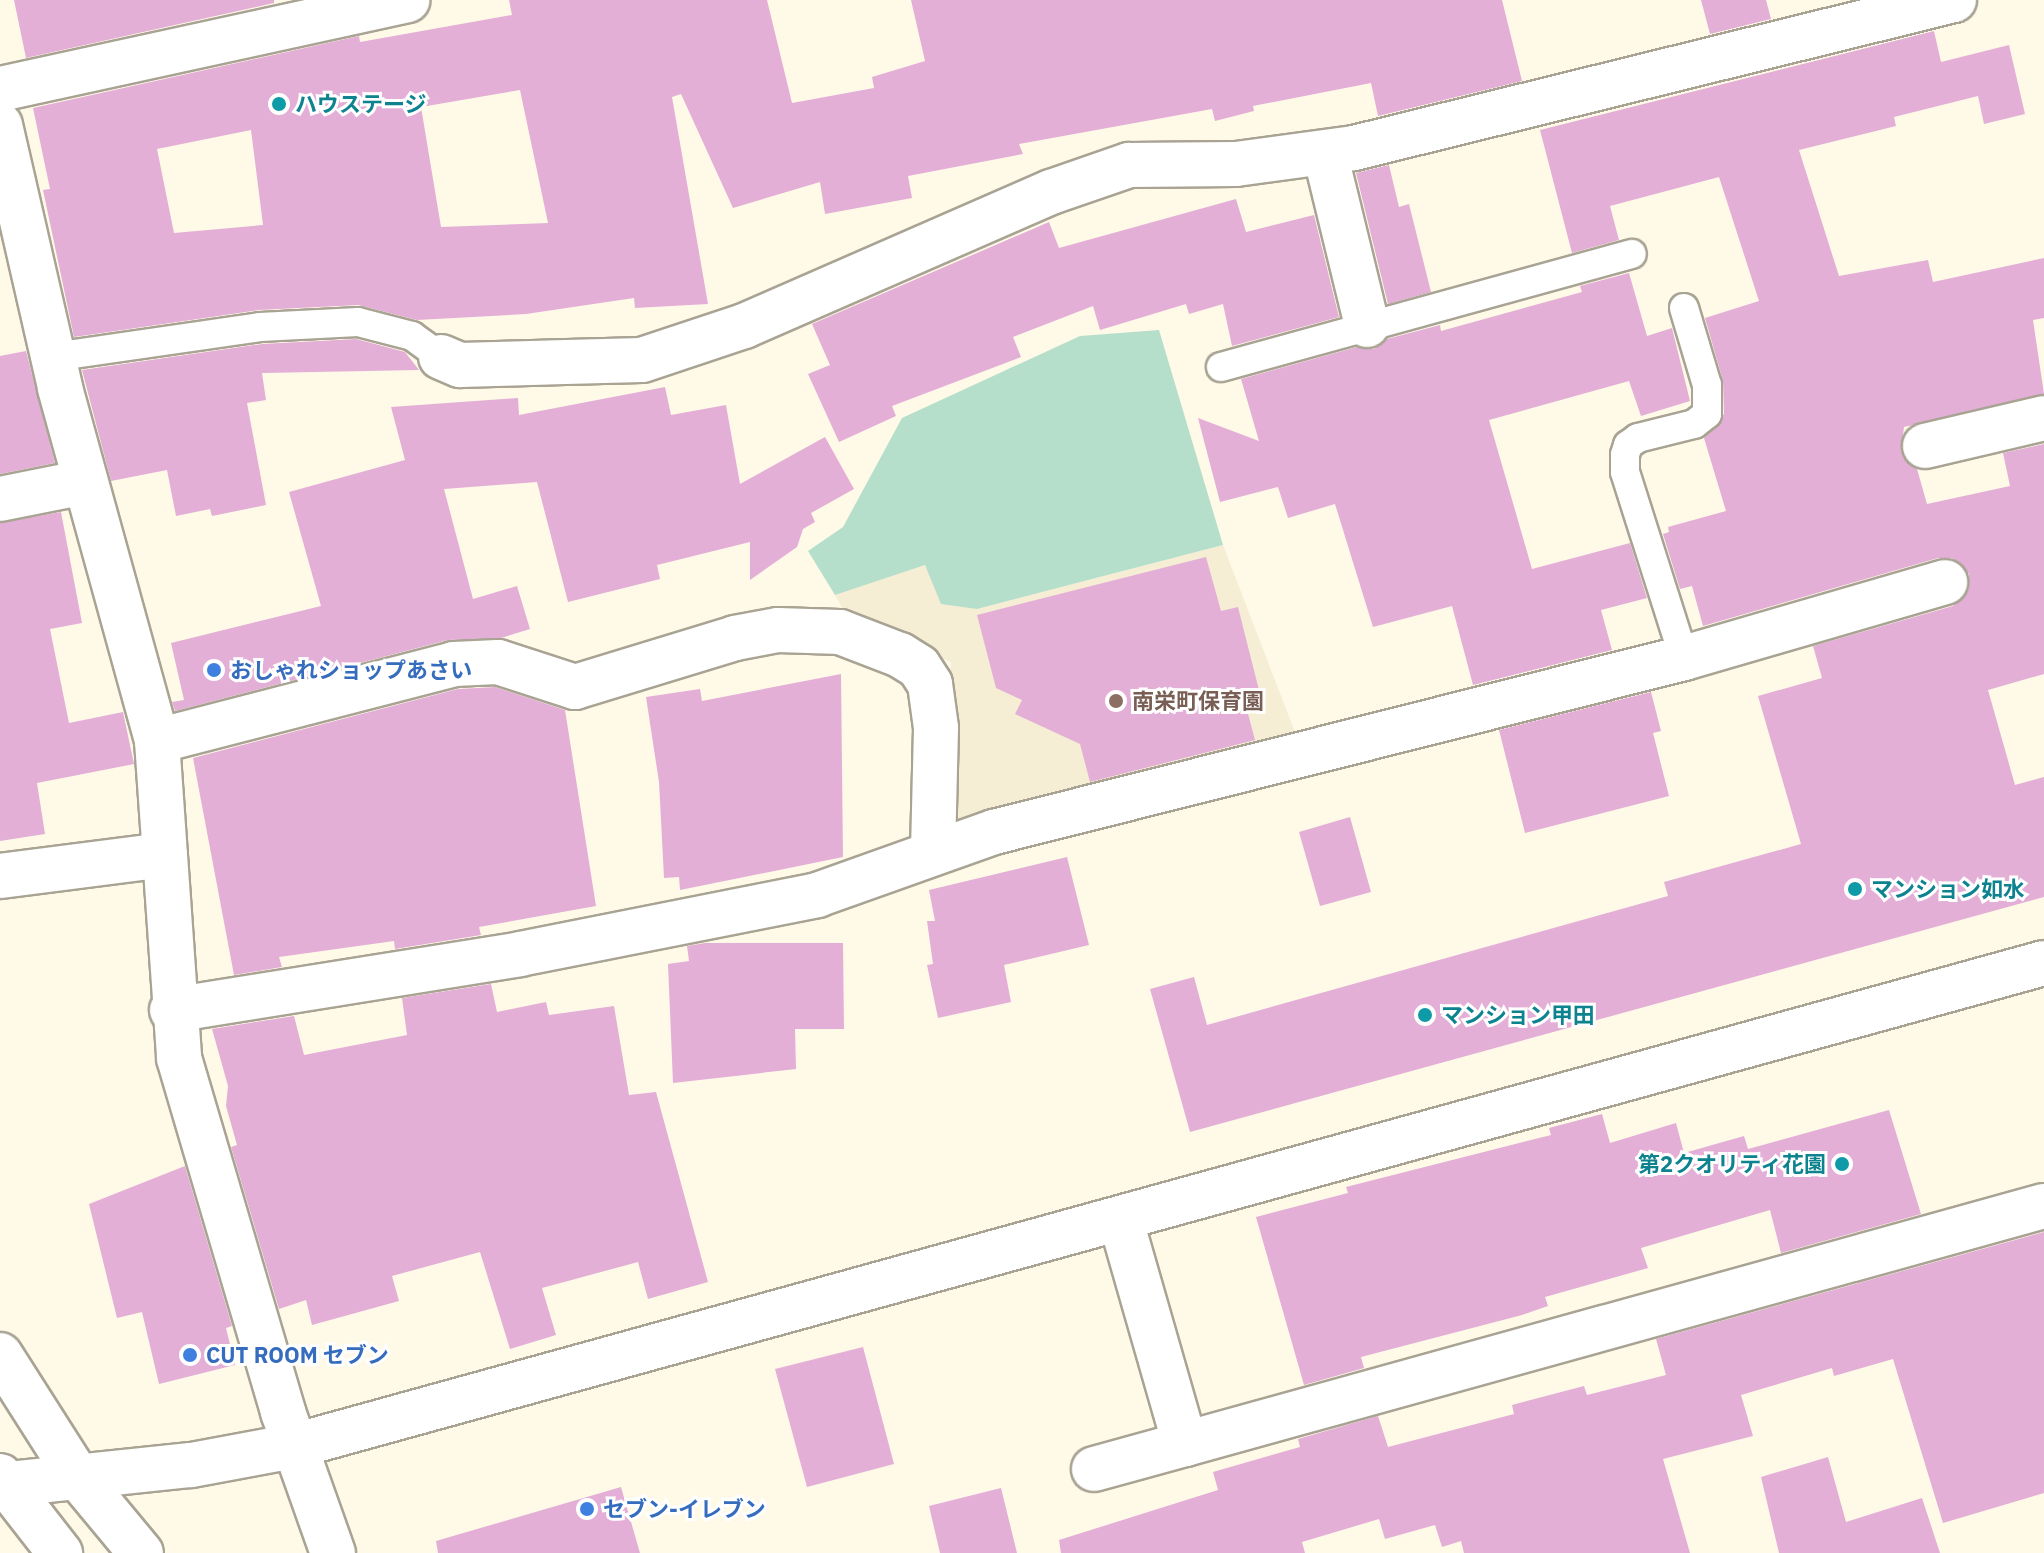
<!DOCTYPE html>
<meta charset="utf-8">
<style>
body{margin:0}
#map{position:relative;width:2044px;height:1553px;overflow:hidden;background:#fff9e8;font-family:"IBM Plex Sans","Noto Sans JP",sans-serif}
div>[style]{position:absolute}
.built>*{inset:0;background:#f6edd5}
.green>*{inset:0;background:#b5dfca}
.building>*{inset:0;background:#e3afd6}
.roads{filter:drop-shadow(2px 0 #a8a393) drop-shadow(-2px 0 #a8a393) drop-shadow(0 2px #a8a393) drop-shadow(0 -2px #a8a393)}
.service>*{height:28px;margin:-14px;padding:0 14px;transform-origin:14px;border-radius:14px;background:#fff}
.minor>*{height:44px;margin:-22px;padding:0 22px;transform-origin:22px;border-radius:22px;background:#fff}
.tertiary>*{height:44px;margin:-22px;padding:0 22px;transform-origin:22px;border-radius:22px;background:#fff}
.dots>*{width:22px;height:22px;translate:-50% -50%;box-sizing:border-box;border:4px solid #fff;border-radius:50%}
span{translate:-50% -50%;white-space:nowrap;text-align:center;line-height:1.15;-webkit-text-stroke:6px #fff;paint-order:stroke}
.culture-label{font-size:22px;color:#0d838f;font-weight:700}
.left{translate:0 -50%;text-align:left}
.right{translate:-100% -50%;text-align:right}
.shop-label{font-size:22px;color:#366cbe;font-weight:700}
.education-label{font-size:22px;color:#785e54;font-weight:700}
</style>
<div id="map">
<div class="built">
<div style="clip-path:polygon(1223px 545px,1298px 740px,951px 829px,944px 822px,951px 662px,850px 622px,835px 595px,925px 565px,977px 609px)"></div>
</div>
<div class="green">
<div style="clip-path:polygon(1159px 330px,1223px 545px,977px 609px,941px 604px,925px 565px,835px 595px,808px 551px,843px 527px,902px 418px,1080px 336px)"></div>
</div>
<div class="building">
<div style="clip-path:polygon(14px 0,274px 0,274px 3px,26px 58px)"></div>
<div style="clip-path:polygon(evenodd,509px 0,767px 0,792px 103px,874px 88px,872px 77px,925px 61px,911px 0,1502px 0,1522px 81px,1378px 116px,1371px 83px,1253px 106px,1254px 111px,1215px 121px,1212px 109px,1019px 144px,1023px 154px,908px 176px,912px 198px,825px 214px,820px 182px,733px 208px,681px 94px,672px 97px,708px 304px,635px 308px,634px 298px,526px 314px,417px 320px,358px 305px,259px 310px,74px 337px,43px 190px,50px 189px,33px 108px,359px 36px,360px 42px,512px 15px,509px 0,520px 90px,548px 223px,441px 227px,421px 107px,520px 90px,509px 0,251px 130px,263px 225px,174px 233px,157px 149px,251px 130px)"></div>
<div style="clip-path:polygon(1701px 0,1766px 0,1771px 19px,1710px 34px)"></div>
<div style="clip-path:polygon(1934px 31px,1941px 62px,2009px 45px,2025px 114px,1984px 124px,1978px 96px,1894px 117px,1896px 126px,1799px 150px,1839px 276px,1928px 260px,1933px 282px,2044px 258px,2044px 318px,2033px 320px,2044px 394px,1904px 427px,1901px 451px,1917px 469px,1927px 504px,2010px 486px,2003px 453px,2044px 444px,2044px 674px,1988px 690px,2015px 785px,2044px 777px,2044px 897px,1190px 1132px,1150px 989px,1194px 977px,1207px 1025px,1668px 896px,1664px 882px,1801px 844px,1758px 696px,1822px 678px,1813px 646px,1953px 606px,1969px 589px,1969px 574px,1952px 558px,1938px 558px,1703px 626px,1692px 586px,1680px 589px,1663px 534px,1669px 532px,1668px 527px,1726px 511px,1704px 438px,1724px 414px,1723px 381px,1705px 318px,1759px 301px,1719px 177px,1610px 206px,1619px 240px,1572px 253px,1540px 130px)"></div>
<div style="clip-path:polygon(1389px 165px,1399px 207px,1409px 204px,1431px 292px,1388px 304px,1356px 173px)"></div>
<div style="clip-path:polygon(1236px 199px,1246px 232px,1314px 215px,1339px 317px,1232px 346px,1223px 304px,1189px 314px,1186px 304px,1100px 330px,1093px 306px,1013px 337px,1021px 357px,892px 406px,896px 416px,839px 442px,808px 374px,830px 365px,812px 324px,1049px 222px,1059px 248px)"></div>
<div style="clip-path:polygon(1629px 273px,1647px 336px,1672px 328px,1690px 401px,1641px 416px,1629px 381px,1489px 420px,1532px 569px,1630px 543px,1647px 598px,1601px 610px,1612px 650px,1473px 685px,1452px 606px,1373px 627px,1335px 504px,1288px 518px,1278px 487px,1220px 502px,1198px 418px,1259px 441px,1241px 379px,1357px 347px,1374px 349px,1387px 339px,1440px 325px,1441px 331px,1582px 292px,1580px 286px)"></div>
<div style="clip-path:polygon(356px 339px,405px 352px,419px 370px,262px 373px,266px 400px,247px 403px,266px 505px,212px 516px,210px 509px,176px 516px,167px 470px,111px 481px,82px 370px,262px 344px)"></div>
<div style="clip-path:polygon(26px 351px,55px 463px,0 474px,0 356px)"></div>
<div style="clip-path:polygon(665px 387px,671px 415px,726px 405px,740px 484px,825px 437px,854px 489px,811px 513px,815px 522px,803px 529px,797px 547px,750px 580px,750px 542px,657px 565px,660px 579px,568px 602px,537px 482px,444px 489px,473px 599px,517px 586px,530px 629px,501px 638px,448px 640px,175px 711px,172px 702px,184px 700px,171px 643px,321px 606px,289px 492px,405px 460px,391px 407px,518px 398px,519px 415px)"></div>
<div style="clip-path:polygon(61px 512px,82px 623px,50px 629px,69px 723px,123px 712px,134px 764px,37px 783px,45px 834px,0 841px,0 523px)"></div>
<div style="clip-path:polygon(1206px 557px,1221px 611px,1238px 607px,1263px 706px,1247px 710px,1255px 740px,1090px 782px,1080px 744px,1015px 714px,1022px 700px,996px 688px,977px 615px)"></div>
<div style="clip-path:polygon(841px 674px,843px 857px,680px 890px,679px 877px,664px 878px,659px 782px,646px 697px,700px 689px,702px 701px)"></div>
<div style="clip-path:polygon(495px 687px,565px 710px,596px 906px,479px 927px,481px 935px,395px 949px,394px 941px,279px 957px,282px 967px,234px 975px,193px 758px,458px 689px)"></div>
<div style="clip-path:polygon(1651px 692px,1661px 731px,1653px 733px,1669px 796px,1525px 833px,1499px 730px)"></div>
<div style="clip-path:polygon(1350px 817px,1371px 892px,1320px 906px,1299px 832px)"></div>
<div style="clip-path:polygon(1067px 857px,1089px 945px,1004px 965px,1011px 1002px,938px 1018px,927px 965px,933px 964px,927px 921px,935px 921px,929px 890px)"></div>
<div style="clip-path:polygon(705px 943px,843px 943px,844px 1029px,795px 1029px,796px 1069px,673px 1083px,668px 964px,689px 961px,687px 946px)"></div>
<div style="clip-path:polygon(491px 984px,497px 1012px,546px 1002px,549px 1015px,614px 1006px,629px 1095px,656px 1092px,708px 1282px,648px 1299px,638px 1262px,542px 1288px,556px 1335px,510px 1349px,480px 1252px,392px 1276px,399px 1301px,312px 1325px,306px 1300px,279px 1309px,231px 1147px,237px 1145px,226px 1106px,228px 1086px,212px 1029px,294px 1016px,304px 1055px,407px 1035px,402px 998px)"></div>
<div style="clip-path:polygon(1889px 1110px,1921px 1214px,1781px 1253px,1770px 1210px,1641px 1248px,1648px 1268px,1545px 1297px,1548px 1306px,1522px 1315px,1361px 1357px,1364px 1368px,1304px 1385px,1256px 1217px,1348px 1193px,1346px 1187px,1551px 1135px,1549px 1128px,1602px 1114px,1610px 1143px,1676px 1123px,1684px 1153px,1744px 1136px,1748px 1149px)"></div>
<div style="clip-path:polygon(185px 1166px,232px 1326px,226px 1328px,235px 1365px,159px 1384px,142px 1312px,117px 1318px,89px 1204px)"></div>
<div style="clip-path:polygon(2044px 1232px,2044px 1493px,1943px 1523px,1893px 1359px,1834px 1376px,1832px 1368px,1741px 1395px,1753px 1436px,1663px 1459px,1690px 1553px,1464px 1553px,1461px 1541px,1442px 1547px,1435px 1525px,1385px 1539px,1379px 1519px,1302px 1542px,1305px 1553px,1061px 1553px,1059px 1540px,1218px 1490px,1213px 1472px,1300px 1447px,1298px 1439px,1378px 1416px,1388px 1447px,1514px 1414px,1512px 1405px,1584px 1386px,1587px 1395px,1666px 1375px,1656px 1339px)"></div>
<div style="clip-path:polygon(863px 1347px,894px 1464px,807px 1487px,775px 1369px)"></div>
<div style="clip-path:polygon(1828px 1457px,1846px 1522px,1922px 1498px,1940px 1553px,1779px 1553px,1761px 1477px)"></div>
<div style="clip-path:polygon(621px 1487px,640px 1553px,438px 1553px,436px 1541px)"></div>
<div style="clip-path:polygon(1001px 1488px,1017px 1553px,940px 1553px,929px 1506px)"></div>
</div>
<div class="roads">
<div class="service">
<div style="left:1684px;top:308px;width:80px;rotate:73.4deg"></div>
<div style="left:1707px;top:385px;width:29px;rotate:90deg"></div>
<div style="left:1707px;top:414px;width:16px;rotate:142deg"></div>
<div style="left:1694px;top:424px;width:58px;rotate:166deg"></div>
<div style="left:1638px;top:438px;width:12px;rotate:145deg"></div>
<div style="left:1628px;top:445px;width:10px;rotate:107deg"></div>
<div style="left:1625px;top:455px;width:17px;rotate:90deg"></div>
<div style="left:1625px;top:472px;width:195px;rotate:72.4deg"></div>
<div style="left:53px;top:357px;width:209px;rotate:-8.2deg"></div>
<div style="left:260px;top:327px;width:98px;rotate:-2.9deg"></div>
<div style="left:358px;top:322px;width:56px;rotate:14.5deg"></div>
<div style="left:412px;top:336px;width:36px;rotate:36deg"></div>
<div style="left:1221px;top:367px;width:426px;rotate:-15.4deg"></div>
</div>
<div class="minor">
<div style="left:0;top:89px;width:417px;rotate:-12.3deg"></div>
<div style="left:0;top:125px;width:270px;rotate:77.1deg"></div>
<div style="left:60px;top:388px;width:366px;rotate:74.6deg"></div>
<div style="left:157px;top:741px;width:318px;rotate:86deg"></div>
<div style="left:179px;top:1058px;width:369px;rotate:73.6deg"></div>
<div style="left:283px;top:1412px;width:150px;rotate:70.5deg"></div>
<div style="left:1325px;top:153px;width:177px;rotate:76.3deg"></div>
<div style="left:441px;top:357px;width:21px;rotate:23deg"></div>
<div style="left:460px;top:365px;width:182px;rotate:-1.6deg"></div>
<div style="left:642px;top:360px;width:108px;rotate:-18.4deg"></div>
<div style="left:744px;top:326px;width:335px;rotate:-23.6deg"></div>
<div style="left:1051px;top:192px;width:83px;rotate:-19.1deg"></div>
<div style="left:1129px;top:165px;width:107px;rotate:-0.5deg"></div>
<div style="left:1236px;top:164px;width:119px;rotate:-7.7deg"></div>
<div style="left:1354px;top:148px;width:618px;rotate:-13.86deg"></div>
<div style="left:1925px;top:446px;width:122px;rotate:-13.2deg"></div>
<div style="left:0;top:499px;width:87px;rotate:-11.3deg"></div>
<div style="left:157px;top:741px;width:307px;rotate:-14.5deg"></div>
<div style="left:454px;top:664px;width:44px;rotate:-2.6deg"></div>
<div style="left:498px;top:662px;width:81px;rotate:18deg"></div>
<div style="left:575px;top:687px;width:167px;rotate:-17deg"></div>
<div style="left:735px;top:638px;width:44px;rotate:-10.5deg"></div>
<div style="left:778px;top:630px;width:62px;rotate:1.8deg"></div>
<div style="left:840px;top:632px;width:64px;rotate:21deg"></div>
<div style="left:900px;top:655px;width:22px;rotate:32deg"></div>
<div style="left:919px;top:667px;width:20px;rotate:57deg"></div>
<div style="left:930px;top:684px;width:44px;rotate:82.2deg"></div>
<div style="left:936px;top:728px;width:122px;rotate:91.4deg"></div>
<div style="left:0;top:876px;width:166px;rotate:-7.3deg"></div>
<div style="left:172px;top:1010px;width:352px;rotate:-9.1deg"></div>
<div style="left:520px;top:954px;width:303px;rotate:-11.2deg"></div>
<div style="left:817px;top:895px;width:188px;rotate:-19.6deg"></div>
<div style="left:994px;top:832px;width:712px;rotate:-14.15deg"></div>
<div style="left:1684px;top:658px;width:272px;rotate:-16.2deg"></div>
<div style="left:1121px;top:1221px;width:232px;rotate:74deg"></div>
<div style="left:1185px;top:1444px;width:891px;rotate:-15.49deg"></div>
<div style="left:1094px;top:1469px;width:94px;rotate:-15.4deg"></div>
</div>
<div class="tertiary">
<div style="left:0;top:1355px;width:143px;rotate:57.5deg"></div>
<div style="left:77px;top:1476px;width:100px;rotate:50.3deg"></div>
<div style="left:0;top:1476px;width:98px;rotate:52.1deg"></div>
<div style="left:0;top:1485px;width:192px;rotate:-6deg"></div>
<div style="left:191px;top:1465px;width:105px;rotate:-10.5deg"></div>
<div style="left:294px;top:1446px;width:1815px;rotate:-15.43deg"></div>
</div>
</div>
<div class="dots">
<div style="left:279px;top:104px;background:#0f9aa8"></div>
<div style="left:214px;top:670px;background:#3f7fe0"></div>
<div style="left:1116px;top:701px;background:#8d6e63"></div>
<div style="left:1855px;top:889px;background:#0f9aa8"></div>
<div style="left:1425px;top:1015px;background:#0f9aa8"></div>
<div style="left:1842px;top:1164px;background:#0f9aa8"></div>
<div style="left:190px;top:1355px;background:#3f7fe0"></div>
<div style="left:587px;top:1509px;background:#3f7fe0"></div>
</div>
<div class="culture-label">
<span class="left" style="left:295px;top:104px">ハウステージ</span>
<span class="left" style="left:1871px;top:889px">マンション如水</span>
<span class="left" style="left:1441px;top:1015px">マンション甲田</span>
<span class="right" style="left:1826px;top:1164px">第2クオリティ花園</span>
</div>
<div class="shop-label">
<span class="left" style="left:230px;top:670px">おしゃれショップあさい</span>
<span class="left" style="left:206px;top:1355px">CUT ROOM セブン</span>
<span class="left" style="left:603px;top:1509px">セブン-イレブン</span>
</div>
<div class="education-label">
<span class="left" style="left:1132px;top:701px">南栄町保育園</span>
</div>
</div>
